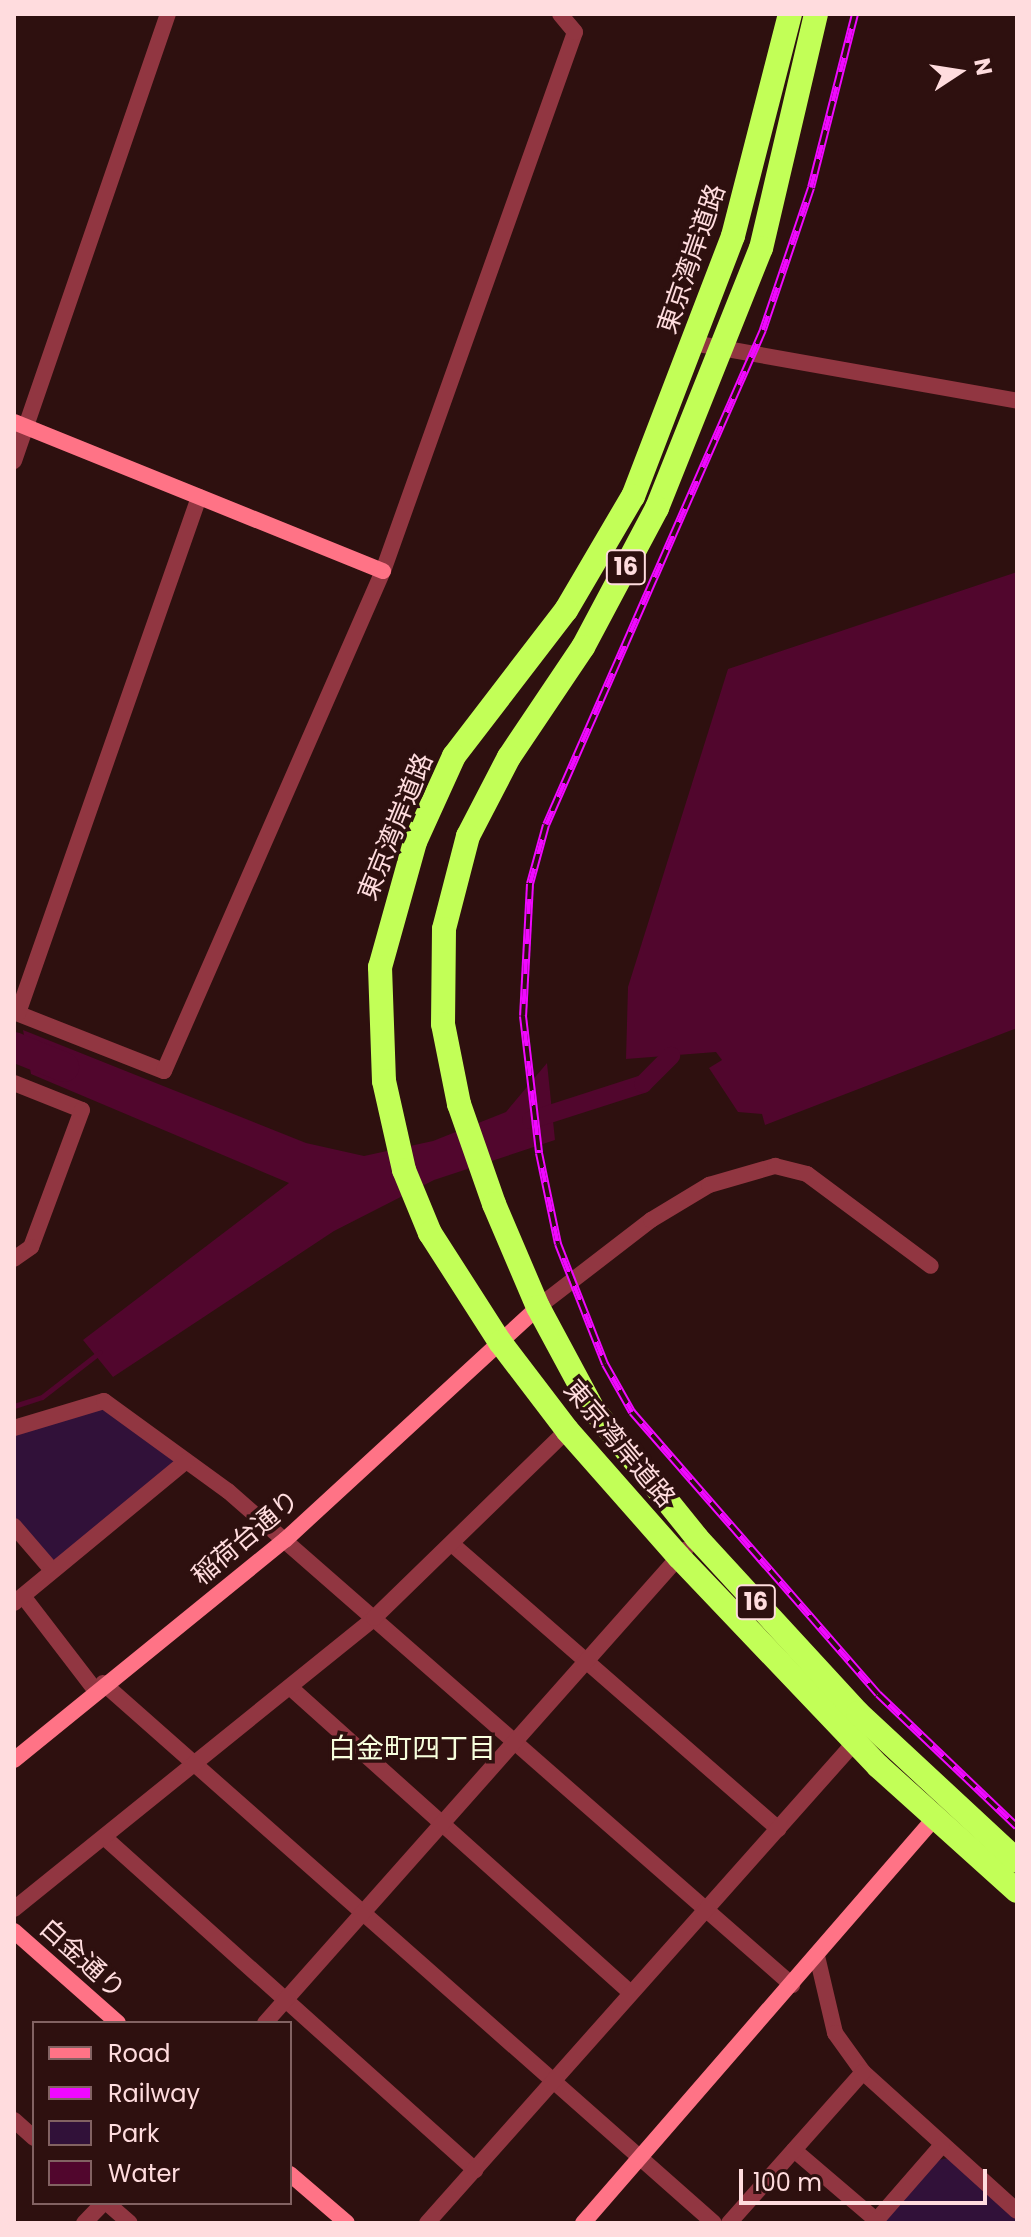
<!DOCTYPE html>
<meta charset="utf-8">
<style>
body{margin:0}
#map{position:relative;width:1031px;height:2237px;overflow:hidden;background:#2e100f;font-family:Poppins,"Noto Sans JP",sans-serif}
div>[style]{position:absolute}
.green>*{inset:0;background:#311139}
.water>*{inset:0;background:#51062d}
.stream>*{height:5px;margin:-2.5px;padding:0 2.5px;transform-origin:2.5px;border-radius:2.5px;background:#51062d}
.canal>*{height:18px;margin:-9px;padding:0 9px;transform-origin:9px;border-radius:9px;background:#51062d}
.river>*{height:30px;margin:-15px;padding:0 15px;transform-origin:15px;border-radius:15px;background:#51062d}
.street>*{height:16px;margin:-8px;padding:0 8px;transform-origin:8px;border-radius:8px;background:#913641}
.secondary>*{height:16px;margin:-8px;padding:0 8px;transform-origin:8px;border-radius:8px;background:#ff7386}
.highway>*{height:24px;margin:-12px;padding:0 12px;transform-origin:12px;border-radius:12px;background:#c2ff57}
.rail>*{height:8px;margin-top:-4px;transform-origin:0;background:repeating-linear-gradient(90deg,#2e100f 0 15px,#f008ff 0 30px);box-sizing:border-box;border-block:2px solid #f008ff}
span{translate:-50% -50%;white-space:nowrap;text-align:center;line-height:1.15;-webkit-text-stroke:7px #2e100f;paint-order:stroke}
.shield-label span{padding:2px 6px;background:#2e100f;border:2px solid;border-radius:6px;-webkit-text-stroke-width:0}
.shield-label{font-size:24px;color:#ffdcde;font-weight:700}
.street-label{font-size:26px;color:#ffdcde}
.neighbourhood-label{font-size:28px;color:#f8ffde}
.frame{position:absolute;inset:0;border:16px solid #ffdcde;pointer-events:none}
.legend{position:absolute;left:32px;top:2021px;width:260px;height:184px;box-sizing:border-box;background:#2e100f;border:2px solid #826262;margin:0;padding:10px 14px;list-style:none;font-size:24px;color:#ffdcde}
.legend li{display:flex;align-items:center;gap:16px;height:40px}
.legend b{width:40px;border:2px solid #826262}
.north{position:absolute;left:919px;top:32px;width:80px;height:80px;-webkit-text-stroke:6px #2e100f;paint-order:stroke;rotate:78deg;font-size:22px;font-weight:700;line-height:32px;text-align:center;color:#ffdcde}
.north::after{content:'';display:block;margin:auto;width:28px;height:36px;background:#ffdcde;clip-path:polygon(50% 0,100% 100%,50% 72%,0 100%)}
.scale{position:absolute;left:739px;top:2169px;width:248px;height:36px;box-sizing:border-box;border:4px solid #ffdcde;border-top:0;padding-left:10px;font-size:24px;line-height:28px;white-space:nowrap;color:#ffdcde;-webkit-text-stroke:6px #2e100f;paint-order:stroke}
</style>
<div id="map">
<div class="green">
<div style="clip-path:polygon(104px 1401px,186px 1461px,52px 1570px,14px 1526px,14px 1428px)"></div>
<div style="clip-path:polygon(949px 2158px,1017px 2217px,1017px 2223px,883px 2223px,938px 2160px)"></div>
</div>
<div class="water">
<div style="clip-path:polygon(1017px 572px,1017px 1028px,765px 1125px,762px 1114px,738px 1112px,709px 1068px,722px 1060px,716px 1052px,626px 1059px,628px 987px,728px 669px)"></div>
<div style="clip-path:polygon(23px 1030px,306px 1143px,364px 1156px,433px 1141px,506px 1112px,547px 1063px,555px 1140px,434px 1180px,334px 1231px,113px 1377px,83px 1340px,289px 1183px,31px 1074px)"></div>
</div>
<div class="stream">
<div style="left:14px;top:1406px;width:29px;rotate:-18deg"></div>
<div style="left:42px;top:1397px;width:73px;rotate:-37.8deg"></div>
</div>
<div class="canal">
<div style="left:531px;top:1120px;width:118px;rotate:-17.8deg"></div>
<div style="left:643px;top:1084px;width:40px;rotate:-45deg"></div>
</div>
<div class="river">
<div style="left:14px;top:1047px;width:54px;rotate:21.8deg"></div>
</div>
<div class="street">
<div style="left:693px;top:343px;width:329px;rotate:10.1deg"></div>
<div style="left:14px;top:461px;width:473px;rotate:-71deg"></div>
<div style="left:14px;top:1012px;width:161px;rotate:21.5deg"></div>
<div style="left:164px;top:1071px;width:546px;rotate:-66.35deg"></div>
<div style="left:383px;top:571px;width:572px;rotate:-70.39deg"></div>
<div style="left:575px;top:32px;width:23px;rotate:-130deg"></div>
<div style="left:18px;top:1013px;width:547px;rotate:-70.67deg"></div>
<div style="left:14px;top:1083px;width:73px;rotate:21.7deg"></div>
<div style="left:82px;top:1110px;width:146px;rotate:110.4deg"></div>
<div style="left:31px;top:1247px;width:21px;rotate:145deg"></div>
<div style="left:538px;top:1307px;width:143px;rotate:-37.6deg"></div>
<div style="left:651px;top:1220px;width:68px;rotate:-31.1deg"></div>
<div style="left:709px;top:1185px;width:69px;rotate:-16.1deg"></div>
<div style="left:775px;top:1166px;width:33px;rotate:14deg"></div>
<div style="left:807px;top:1174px;width:154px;rotate:36.6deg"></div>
<div style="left:14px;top:1428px;width:94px;rotate:-16.7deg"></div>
<div style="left:104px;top:1401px;width:153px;rotate:36deg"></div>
<div style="left:228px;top:1491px;width:750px;rotate:41.21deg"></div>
<div style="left:14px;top:1526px;width:58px;rotate:49.2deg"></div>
<div style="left:453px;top:1545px;width:432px;rotate:41.1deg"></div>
<div style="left:23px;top:1596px;width:118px;rotate:52.5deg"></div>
<div style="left:14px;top:1603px;width:223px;rotate:-39.5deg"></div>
<div style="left:103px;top:1683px;width:815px;rotate:41.47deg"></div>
<div style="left:292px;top:1689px;width:455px;rotate:41.9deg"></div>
<div style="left:104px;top:1837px;width:499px;rotate:41.9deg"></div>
<div style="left:14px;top:1909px;width:463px;rotate:-38.9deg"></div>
<div style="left:374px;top:1618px;width:269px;rotate:-44.2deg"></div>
<div style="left:817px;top:1956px;width:79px;rotate:76.8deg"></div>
<div style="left:835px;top:2033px;width:48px;rotate:54.3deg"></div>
<div style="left:863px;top:2072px;width:207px;rotate:42.1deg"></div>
<div style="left:265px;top:2023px;width:633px;rotate:-48.4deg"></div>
<div style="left:14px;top:2120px;width:27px;rotate:42deg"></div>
<div style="left:794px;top:2150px;width:109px;rotate:40.5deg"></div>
<div style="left:107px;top:2203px;width:30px;rotate:41deg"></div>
<div style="left:84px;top:2223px;width:28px;rotate:-46deg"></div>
<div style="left:427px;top:2223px;width:644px;rotate:-48.34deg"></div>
<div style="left:729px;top:2223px;width:202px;rotate:-48.4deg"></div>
<div style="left:874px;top:2223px;width:103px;rotate:-48.9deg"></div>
</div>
<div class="secondary">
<div style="left:14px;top:422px;width:398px;rotate:22deg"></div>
<div style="left:14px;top:1760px;width:349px;rotate:-39.1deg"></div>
<div style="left:285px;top:1540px;width:344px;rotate:-42.6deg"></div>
<div style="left:14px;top:1931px;width:139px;rotate:41.5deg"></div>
<div style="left:290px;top:2174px;width:75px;rotate:40.7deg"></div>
<div style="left:583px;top:2223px;width:534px;rotate:-49.03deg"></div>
</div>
<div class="highway">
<div style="left:790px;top:14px;width:229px;rotate:104.4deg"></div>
<div style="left:733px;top:236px;width:279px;rotate:111deg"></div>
<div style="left:633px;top:496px;width:132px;rotate:120.4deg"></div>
<div style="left:566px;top:610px;width:184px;rotate:127.5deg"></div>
<div style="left:454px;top:756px;width:94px;rotate:114.4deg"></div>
<div style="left:415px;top:842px;width:130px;rotate:105.6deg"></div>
<div style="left:380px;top:967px;width:114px;rotate:88deg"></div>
<div style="left:384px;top:1081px;width:91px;rotate:77.3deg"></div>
<div style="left:404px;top:1170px;width:68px;rotate:67.6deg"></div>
<div style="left:430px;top:1233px;width:130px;rotate:57.3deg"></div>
<div style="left:500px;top:1342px;width:111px;rotate:52.7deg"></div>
<div style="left:567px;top:1430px;width:169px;rotate:48.6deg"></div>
<div style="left:679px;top:1557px;width:289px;rotate:46.4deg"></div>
<div style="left:878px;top:1766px;width:187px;rotate:42deg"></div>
<div style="left:816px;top:14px;width:240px;rotate:103.2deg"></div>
<div style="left:761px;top:248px;width:280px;rotate:111.8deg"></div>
<div style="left:657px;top:508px;width:157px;rotate:118deg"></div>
<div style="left:583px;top:647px;width:133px;rotate:123.9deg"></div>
<div style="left:509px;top:757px;width:89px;rotate:117.4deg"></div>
<div style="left:468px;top:836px;width:96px;rotate:104.5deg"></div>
<div style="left:444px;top:929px;width:95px;rotate:90.6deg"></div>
<div style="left:443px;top:1024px;width:82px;rotate:78.7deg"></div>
<div style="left:459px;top:1104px;width:106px;rotate:70.7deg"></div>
<div style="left:494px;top:1204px;width:112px;rotate:66.9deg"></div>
<div style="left:538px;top:1307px;width:116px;rotate:61.7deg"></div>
<div style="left:593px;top:1409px;width:166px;rotate:51.1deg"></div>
<div style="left:697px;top:1538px;width:238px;rotate:47.4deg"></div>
<div style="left:858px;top:1713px;width:217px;rotate:42.9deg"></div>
</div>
<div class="rail">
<div style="left:855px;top:14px;width:179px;rotate:104.2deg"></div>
<div style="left:811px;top:188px;width:150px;rotate:108.7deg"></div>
<div style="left:763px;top:330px;width:540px;rotate:113.67deg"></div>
<div style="left:546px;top:825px;width:61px;rotate:105.2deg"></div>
<div style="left:530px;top:884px;width:132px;rotate:93deg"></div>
<div style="left:523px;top:1016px;width:138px;rotate:83.3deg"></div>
<div style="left:539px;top:1153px;width:93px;rotate:78.2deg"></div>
<div style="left:558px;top:1244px;width:129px;rotate:68.6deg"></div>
<div style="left:605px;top:1364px;width:55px;rotate:60.6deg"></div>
<div style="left:632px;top:1412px;width:374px;rotate:48.9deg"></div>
<div style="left:878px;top:1694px;width:192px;rotate:43.7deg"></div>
</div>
<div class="shield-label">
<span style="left:626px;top:567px">16</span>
<span style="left:756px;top:1602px">16</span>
</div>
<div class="street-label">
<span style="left:692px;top:259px;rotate:-71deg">東京湾岸道路</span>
<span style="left:396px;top:827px;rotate:-68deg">東京湾岸道路</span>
<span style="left:619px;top:1444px;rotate:50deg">東京湾岸道路</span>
<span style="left:246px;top:1538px;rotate:-40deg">稲荷台通り</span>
<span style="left:82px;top:1959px;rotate:42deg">白金通り</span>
</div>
<div class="neighbourhood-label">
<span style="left:412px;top:1749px">白金町四丁目</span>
</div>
<div class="frame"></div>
<ul class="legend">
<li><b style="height:10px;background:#ff7386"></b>Road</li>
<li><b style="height:10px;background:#f008ff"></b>Railway</li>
<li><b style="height:22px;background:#311139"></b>Park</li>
<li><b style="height:22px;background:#51062d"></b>Water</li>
</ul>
<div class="north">N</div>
<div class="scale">100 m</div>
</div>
